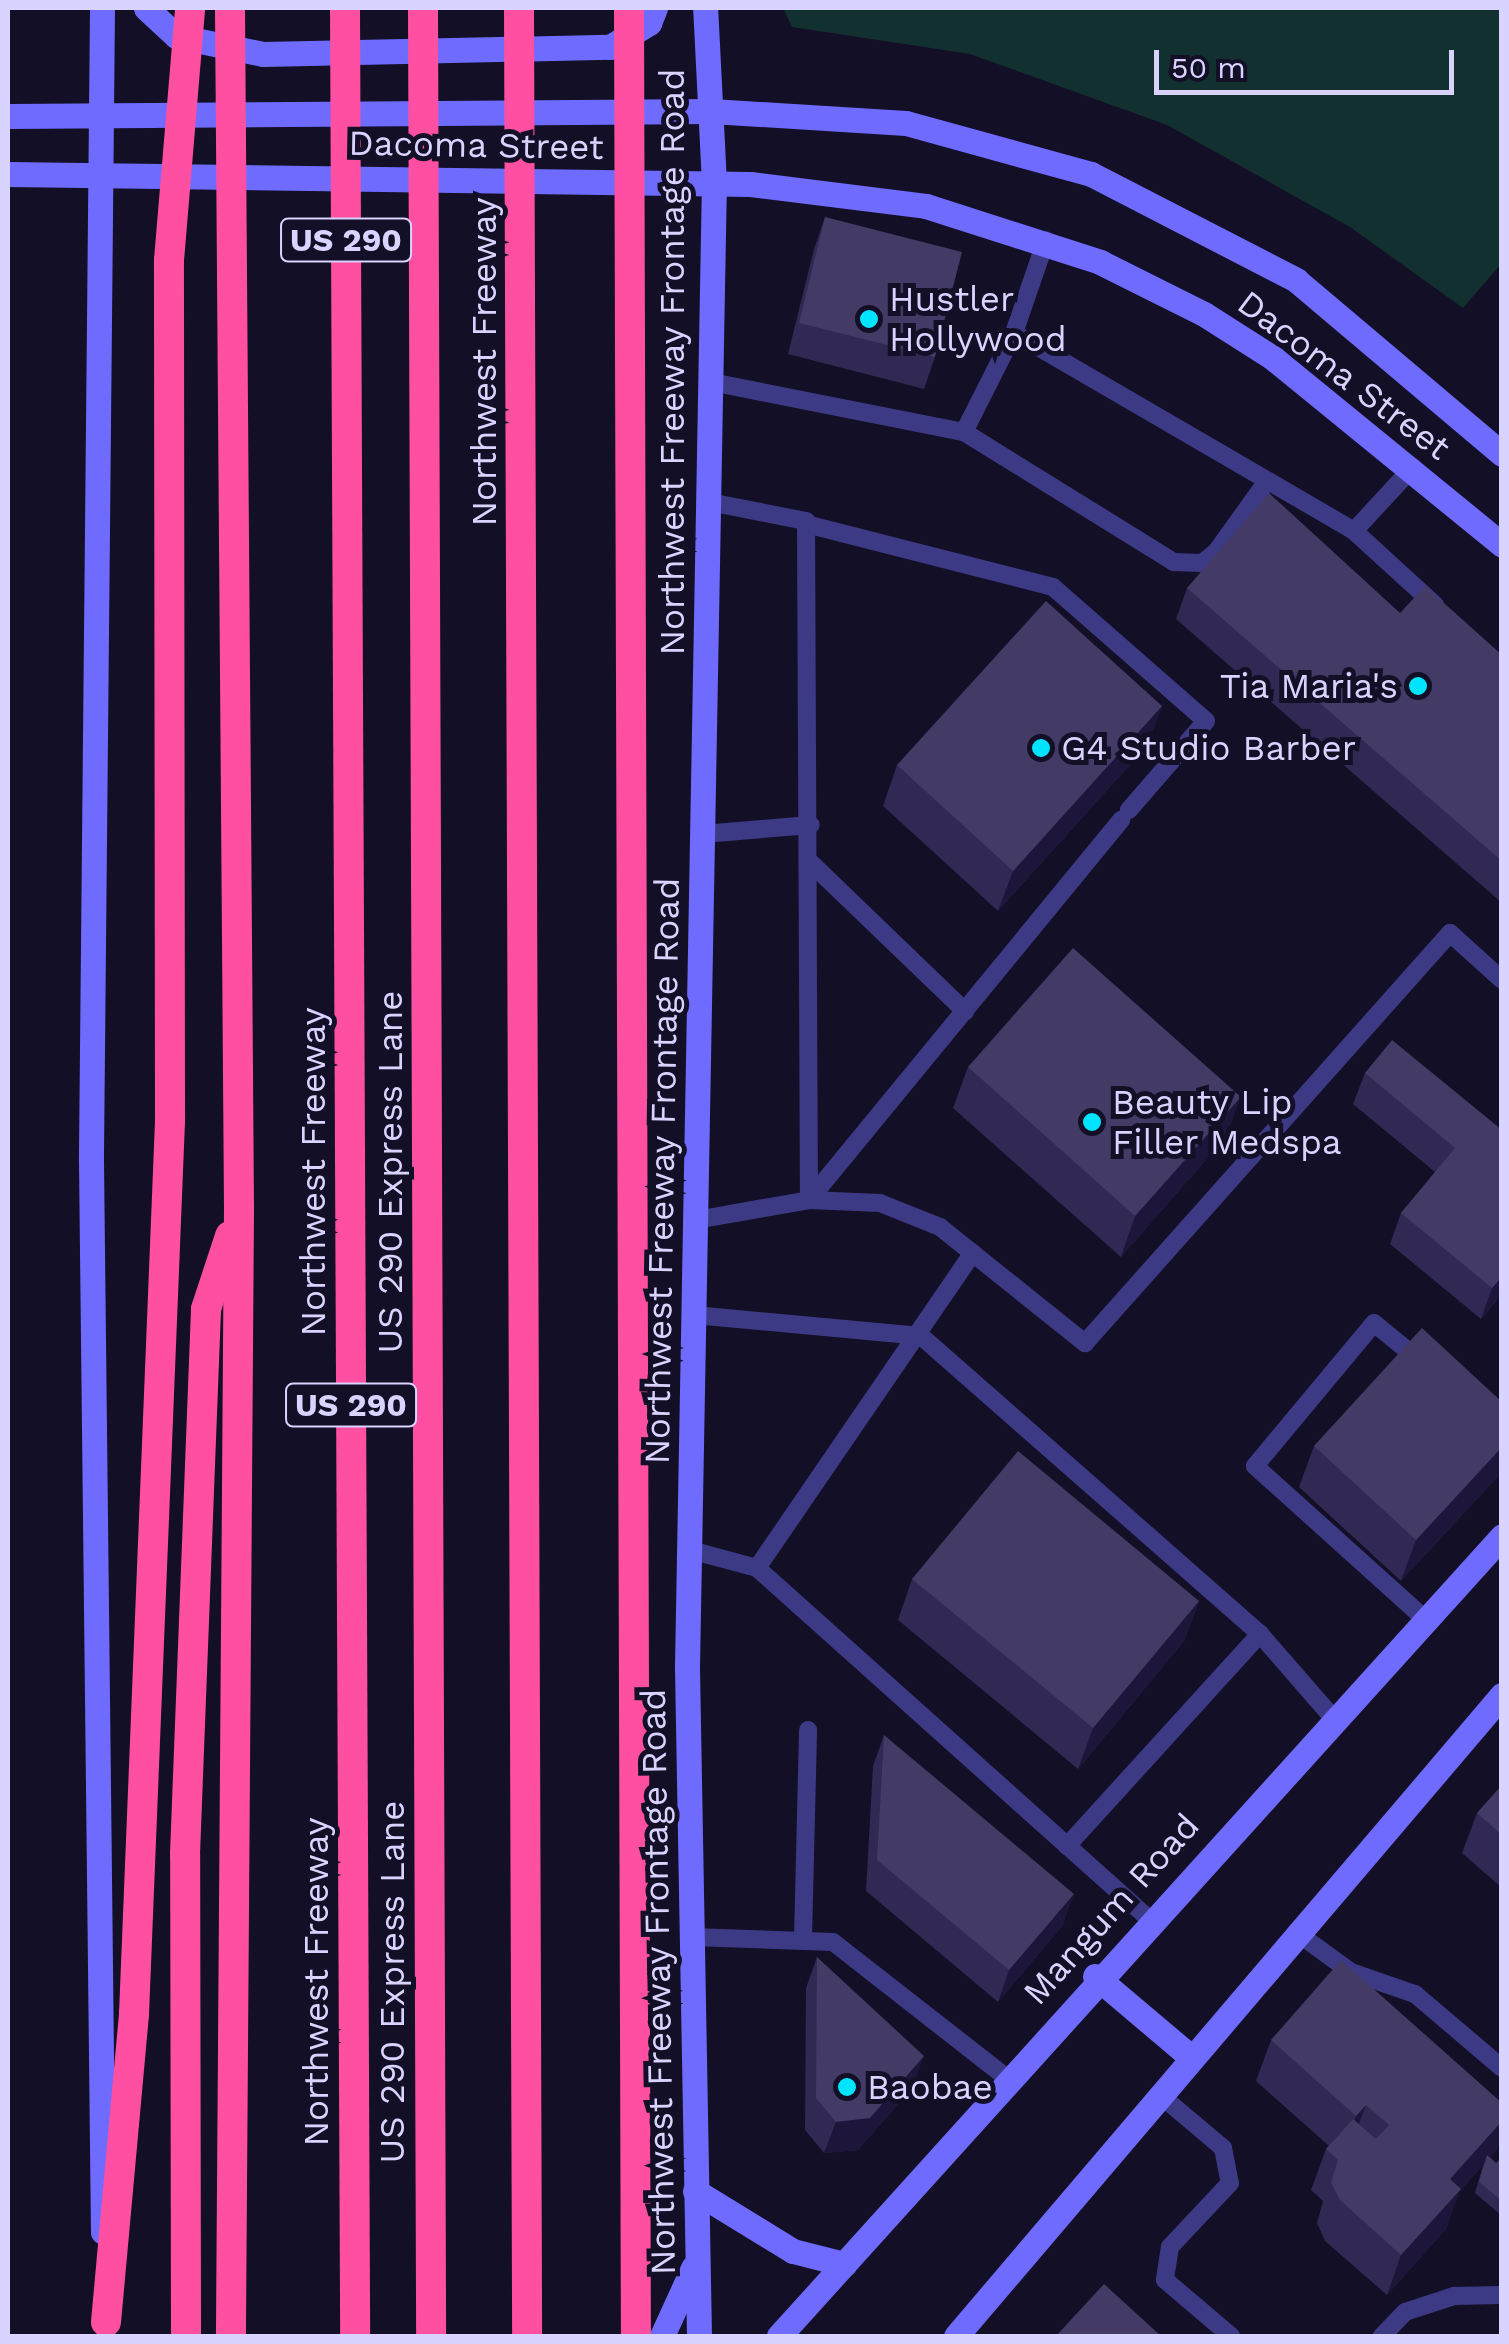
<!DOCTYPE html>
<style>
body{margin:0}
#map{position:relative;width:1509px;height:2344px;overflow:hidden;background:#130f26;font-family:"Work Sans",sans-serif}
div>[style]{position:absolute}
.green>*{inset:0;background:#12302f}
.lane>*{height:18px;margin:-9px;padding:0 9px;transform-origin:9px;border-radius:9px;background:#3d3a85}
.secondary>*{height:25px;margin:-12.5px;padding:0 12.5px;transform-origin:12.5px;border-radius:12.5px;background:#6f6bff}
.highway>*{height:30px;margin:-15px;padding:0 15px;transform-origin:15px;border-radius:15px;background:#ff4fa3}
.wall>*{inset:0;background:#312854}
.shaded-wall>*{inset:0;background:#1d163a}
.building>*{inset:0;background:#433a66}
.dots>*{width:28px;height:28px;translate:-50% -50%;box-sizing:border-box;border:5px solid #130f26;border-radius:50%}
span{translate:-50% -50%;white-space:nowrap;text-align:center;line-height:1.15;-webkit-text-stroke:10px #130f26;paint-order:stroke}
.shield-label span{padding:2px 8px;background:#130f26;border:2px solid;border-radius:8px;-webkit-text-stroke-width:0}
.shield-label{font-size:32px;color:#d9d4ff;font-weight:700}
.street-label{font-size:35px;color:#d9d4ff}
.poi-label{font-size:35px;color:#d9d4ff}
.left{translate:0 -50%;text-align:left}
.right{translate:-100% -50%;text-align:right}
.frame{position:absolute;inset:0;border:10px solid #d9d4ff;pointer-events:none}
.scale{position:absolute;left:1154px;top:50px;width:300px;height:45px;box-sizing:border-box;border:5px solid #d9d4ff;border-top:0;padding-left:12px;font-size:30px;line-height:35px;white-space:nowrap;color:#d9d4ff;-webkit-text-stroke:8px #130f26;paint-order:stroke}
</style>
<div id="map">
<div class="green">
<div style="clip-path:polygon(783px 8px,1501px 8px,1501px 264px,1463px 308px,1350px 227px,1167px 125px,970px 54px,792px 27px)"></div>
</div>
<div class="lane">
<div style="left:1014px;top:333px;width:98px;rotate:-71deg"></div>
<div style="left:711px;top:382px;width:258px;rotate:11.2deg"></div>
<div style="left:964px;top:432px;width:111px;rotate:-63.2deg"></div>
<div style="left:1014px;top:333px;width:393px;rotate:30.2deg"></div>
<div style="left:1354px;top:531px;width:110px;rotate:42.4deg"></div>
<div style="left:964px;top:432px;width:247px;rotate:31.8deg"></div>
<div style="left:1174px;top:562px;width:28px;rotate:2deg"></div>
<div style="left:1202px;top:563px;width:18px;rotate:-38deg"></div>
<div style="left:1216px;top:552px;width:87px;rotate:-54.3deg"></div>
<div style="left:709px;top:502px;width:99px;rotate:11.1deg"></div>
<div style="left:806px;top:521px;width:679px;rotate:89.75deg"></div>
<div style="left:806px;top:524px;width:255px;rotate:14.3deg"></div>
<div style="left:1053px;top:587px;width:203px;rotate:41.2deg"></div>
<div style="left:1206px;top:721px;width:118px;rotate:130.9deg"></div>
<div style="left:1354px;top:531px;width:87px;rotate:-47.3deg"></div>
<div style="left:703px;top:834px;width:108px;rotate:-4.8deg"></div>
<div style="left:811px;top:863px;width:214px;rotate:43.9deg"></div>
<div style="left:809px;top:1200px;width:492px;rotate:-50.6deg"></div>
<div style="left:696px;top:1220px;width:115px;rotate:-10deg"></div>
<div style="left:809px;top:1200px;width:71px;rotate:2.4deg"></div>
<div style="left:880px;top:1203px;width:65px;rotate:21.8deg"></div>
<div style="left:940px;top:1227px;width:186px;rotate:38.7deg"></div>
<div style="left:1085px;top:1343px;width:549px;rotate:-48.32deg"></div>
<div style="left:1450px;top:933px;width:70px;rotate:42.1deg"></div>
<div style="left:694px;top:1315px;width:228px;rotate:5.3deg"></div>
<div style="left:921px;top:1336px;width:451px;rotate:41.3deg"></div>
<div style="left:1423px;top:1363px;width:63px;rotate:-140.8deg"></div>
<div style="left:1374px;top:1323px;width:186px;rotate:129.8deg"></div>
<div style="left:1255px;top:1466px;width:229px;rotate:42deg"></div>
<div style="left:690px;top:1550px;width:69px;rotate:15deg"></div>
<div style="left:757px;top:1568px;width:525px;rotate:41.83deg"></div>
<div style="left:757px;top:1568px;width:382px;rotate:-55.6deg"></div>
<div style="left:1067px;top:1846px;width:287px;rotate:-47.7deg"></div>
<div style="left:1260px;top:1634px;width:111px;rotate:49deg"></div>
<div style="left:1296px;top:1932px;width:68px;rotate:36deg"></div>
<div style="left:1351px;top:1972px;width:68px;rotate:19deg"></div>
<div style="left:1415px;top:1994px;width:114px;rotate:40.4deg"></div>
<div style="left:692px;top:1937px;width:141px;rotate:2deg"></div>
<div style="left:833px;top:1942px;width:219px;rotate:38deg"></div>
<div style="left:803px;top:1938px;width:208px;rotate:-88.6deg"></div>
<div style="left:1159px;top:2094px;width:84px;rotate:40.2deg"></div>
<div style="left:1223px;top:2148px;width:36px;rotate:79deg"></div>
<div style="left:1230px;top:2183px;width:88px;rotate:133.2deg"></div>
<div style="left:1170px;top:2247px;width:33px;rotate:99deg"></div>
<div style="left:1165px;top:2280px;width:87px;rotate:40.3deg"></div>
<div style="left:1382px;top:2336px;width:33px;rotate:-46deg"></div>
<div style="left:1405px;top:2312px;width:52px;rotate:-18.1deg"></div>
<div style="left:1454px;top:2296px;width:48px;rotate:-1.2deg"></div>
</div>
<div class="secondary">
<div style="left:102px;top:8px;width:1153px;rotate:90.55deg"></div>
<div style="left:91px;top:1161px;width:1071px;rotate:89.36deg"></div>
<div style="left:146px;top:8px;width:41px;rotate:43deg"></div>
<div style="left:176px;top:36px;width:89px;rotate:11.7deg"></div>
<div style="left:263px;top:54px;width:347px;rotate:-1.2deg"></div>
<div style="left:610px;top:47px;width:46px;rotate:-31.6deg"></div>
<div style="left:649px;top:23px;width:16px;rotate:-68deg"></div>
<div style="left:8px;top:116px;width:703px;rotate:-0.41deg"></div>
<div style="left:711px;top:111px;width:195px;rotate:3.5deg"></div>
<div style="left:906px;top:123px;width:192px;rotate:15.4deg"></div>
<div style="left:1091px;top:174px;width:231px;rotate:27.3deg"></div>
<div style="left:1296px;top:280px;width:270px;rotate:40.2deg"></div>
<div style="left:8px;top:174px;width:742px;rotate:0.77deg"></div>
<div style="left:750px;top:184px;width:177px;rotate:7.1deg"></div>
<div style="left:926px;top:206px;width:183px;rotate:17.8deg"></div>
<div style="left:1100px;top:262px;width:116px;rotate:26.6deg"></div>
<div style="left:1204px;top:314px;width:82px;rotate:32.5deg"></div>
<div style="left:1273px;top:358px;width:296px;rotate:39.2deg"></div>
<div style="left:1095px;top:1976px;width:126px;rotate:40.2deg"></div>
<div style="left:695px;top:2191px;width:115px;rotate:31.5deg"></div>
<div style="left:793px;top:2251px;width:53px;rotate:14.3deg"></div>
<div style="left:662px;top:2336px;width:75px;rotate:-65.5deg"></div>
<div style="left:699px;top:2336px;width:670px;rotate:-91.03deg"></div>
<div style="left:687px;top:1666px;width:1483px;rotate:-88.96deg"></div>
<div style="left:714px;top:183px;width:175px;rotate:-92.9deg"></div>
<div style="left:779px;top:2336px;width:1078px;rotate:-47.89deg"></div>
<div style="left:956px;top:2336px;width:842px;rotate:-49.58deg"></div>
</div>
<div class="highway">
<div style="left:230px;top:8px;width:1201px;rotate:89.57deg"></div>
<div style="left:239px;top:1209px;width:1127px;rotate:90.41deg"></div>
<div style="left:345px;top:8px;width:2328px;rotate:89.75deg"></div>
<div style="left:423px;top:8px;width:2328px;rotate:89.8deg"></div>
<div style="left:519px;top:8px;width:2328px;rotate:89.8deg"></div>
<div style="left:629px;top:8px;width:2328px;rotate:89.83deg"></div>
<div style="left:106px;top:2322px;width:309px;rotate:-84.8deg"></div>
<div style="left:134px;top:2014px;width:895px;rotate:-87.69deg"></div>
<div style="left:170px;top:1120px;width:860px;rotate:-90.07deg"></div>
<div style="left:169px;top:260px;width:253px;rotate:-85.2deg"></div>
<div style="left:186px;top:2336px;width:482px;rotate:-90.1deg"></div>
<div style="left:185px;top:1854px;width:545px;rotate:-87.79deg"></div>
<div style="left:206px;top:1309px;width:77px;rotate:-71.8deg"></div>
</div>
<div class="wall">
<div style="clip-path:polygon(825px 217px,935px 357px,924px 389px,788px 354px,814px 249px)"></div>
<div style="clip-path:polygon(1187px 588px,1400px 613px,1502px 655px,1502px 903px,1176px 619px)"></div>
<div style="clip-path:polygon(1162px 706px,1147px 746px,998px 911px,883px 806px,897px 765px)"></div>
<div style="clip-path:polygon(968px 1067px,1226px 1137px,1121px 1257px,953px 1108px)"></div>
<div style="clip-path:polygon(1365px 1073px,1502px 1130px,1502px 1294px,1481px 1319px,1390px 1244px,1401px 1213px,1435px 1172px,1353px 1104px)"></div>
<div style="clip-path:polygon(1502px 1402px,1502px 1472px,1401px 1581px,1299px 1487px,1314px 1446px)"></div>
<div style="clip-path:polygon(912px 1579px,1199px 1601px,1184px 1641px,1078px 1769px,898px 1620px)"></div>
<div style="clip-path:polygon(884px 1735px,1063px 1925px,998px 2002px,866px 1891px,873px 1766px)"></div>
<div style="clip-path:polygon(1502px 1785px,1502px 1888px,1462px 1853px,1477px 1813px)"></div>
<div style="clip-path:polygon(817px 1957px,912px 2088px,858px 2150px,824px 2153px,805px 2130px,806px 1988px)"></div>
<div style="clip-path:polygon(1271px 2040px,1502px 2103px,1502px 2136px,1496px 2151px,1490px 2157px,1496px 2163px,1502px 2158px,1502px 2216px,1475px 2193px,1483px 2165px,1459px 2192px,1446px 2229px,1387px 2295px,1325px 2241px,1317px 2223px,1323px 2201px,1311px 2190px,1326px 2149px,1329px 2146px,1256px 2081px)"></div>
</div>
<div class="shaded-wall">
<div style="clip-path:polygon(1162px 706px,1147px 746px,998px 911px,1013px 871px)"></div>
<div style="clip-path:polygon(1241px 1097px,1226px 1137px,1121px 1257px,1135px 1216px)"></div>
<div style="clip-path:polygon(1502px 1277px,1502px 1294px,1481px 1319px,1492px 1288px)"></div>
<div style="clip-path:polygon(1502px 1447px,1502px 1472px,1401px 1581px,1416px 1540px)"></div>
<div style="clip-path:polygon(1199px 1601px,1184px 1641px,1078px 1769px,1093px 1728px)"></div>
<div style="clip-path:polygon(1074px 1894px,1063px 1925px,998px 2002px,1009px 1970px)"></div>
<div style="clip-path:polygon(924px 2056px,912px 2088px,858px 2150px,824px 2153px,836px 2122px)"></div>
<div style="clip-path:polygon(1366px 2105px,1351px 2145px,1342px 2157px,1356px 2116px)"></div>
<div style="clip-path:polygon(1502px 2121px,1502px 2136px,1496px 2151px,1459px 2192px,1446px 2229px,1387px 2295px,1401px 2255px,1450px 2179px)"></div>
</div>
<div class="building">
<div style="clip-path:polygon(825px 217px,962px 252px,935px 357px,799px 323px)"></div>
<div style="clip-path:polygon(1269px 493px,1400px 613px,1425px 586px,1502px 655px,1502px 861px,1187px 588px)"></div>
<div style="clip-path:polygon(1046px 601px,1162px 706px,1013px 871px,897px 765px)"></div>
<div style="clip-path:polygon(1073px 948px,1241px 1097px,1135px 1216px,968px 1067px)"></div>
<div style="clip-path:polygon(1392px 1040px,1502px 1130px,1502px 1277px,1492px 1288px,1401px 1213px,1455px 1148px,1365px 1073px)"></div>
<div style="clip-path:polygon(1422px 1328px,1502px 1402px,1502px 1447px,1416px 1540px,1314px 1446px)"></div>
<div style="clip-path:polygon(1018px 1451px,1199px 1601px,1093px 1728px,912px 1579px)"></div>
<div style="clip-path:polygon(884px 1735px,1074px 1894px,1009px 1970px,877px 1860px)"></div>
<div style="clip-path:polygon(1502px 1785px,1502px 1835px,1477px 1813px)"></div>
<div style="clip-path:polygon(817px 1957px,924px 2056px,870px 2118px,836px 2122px,816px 2098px)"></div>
<div style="clip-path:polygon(1341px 1960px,1502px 2103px,1502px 2121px,1450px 2179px,1461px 2189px,1401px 2255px,1340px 2200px,1331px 2183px,1338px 2160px,1326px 2149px,1353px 2119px,1376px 2139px,1389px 2125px,1366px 2105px,1356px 2116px,1271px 2040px)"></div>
<div style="clip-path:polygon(1487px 2155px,1496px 2163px,1502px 2158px,1502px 2201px,1479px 2182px)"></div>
<div style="clip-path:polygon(1104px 2284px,1161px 2336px,1056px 2336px)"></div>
</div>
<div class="dots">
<div style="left:869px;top:319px;background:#00e5ff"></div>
<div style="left:1418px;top:686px;background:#00e5ff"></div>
<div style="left:1041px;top:748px;background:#00e5ff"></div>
<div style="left:1092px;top:1122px;background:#00e5ff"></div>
<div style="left:847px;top:2087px;background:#00e5ff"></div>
</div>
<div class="shield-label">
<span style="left:346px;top:240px">US 290</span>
<span style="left:351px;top:1405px">US 290</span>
</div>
<div class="street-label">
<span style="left:476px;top:145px;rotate:1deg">Dacoma Street</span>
<span style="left:484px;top:362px;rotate:-90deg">Northwest Freeway</span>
<span style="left:672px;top:362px;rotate:-90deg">Northwest Freeway Frontage Road</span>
<span style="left:1344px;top:375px;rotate:37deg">Dacoma Street</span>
<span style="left:662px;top:1171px;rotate:-89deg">Northwest Freeway Frontage Road</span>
<span style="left:313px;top:1172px;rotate:-90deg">Northwest Freeway</span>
<span style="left:390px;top:1172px;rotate:-90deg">US 290 Express Lane</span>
<span style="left:1111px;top:1909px;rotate:-48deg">Mangum Road</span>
<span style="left:316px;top:1982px;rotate:-90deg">Northwest Freeway</span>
<span style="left:392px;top:1982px;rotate:-90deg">US 290 Express Lane</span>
<span style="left:658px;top:1982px;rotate:-91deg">Northwest Freeway Frontage Road</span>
</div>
<div class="poi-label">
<span class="left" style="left:889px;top:319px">Hustler<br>Hollywood</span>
<span class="right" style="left:1398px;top:686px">Tia Maria's</span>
<span class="left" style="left:1061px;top:748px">G4 Studio Barber</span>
<span class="left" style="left:1112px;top:1122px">Beauty Lip<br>Filler Medspa</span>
<span class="left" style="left:867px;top:2087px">Baobae</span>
</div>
<div class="frame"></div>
<div class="scale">50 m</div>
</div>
